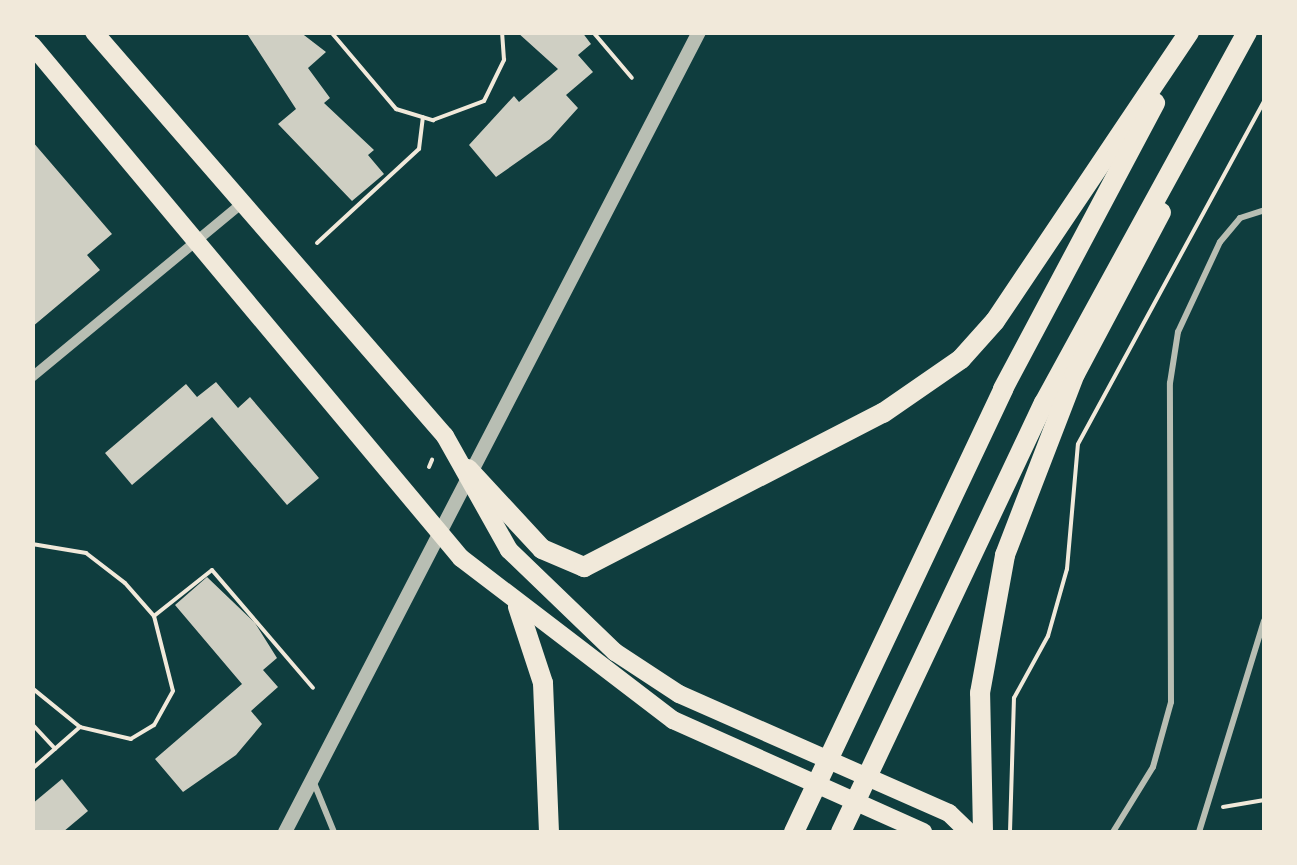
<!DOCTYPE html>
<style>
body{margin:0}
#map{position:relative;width:1297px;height:865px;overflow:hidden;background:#0f3d3e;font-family:"Open Sans",sans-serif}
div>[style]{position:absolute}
.building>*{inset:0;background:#cfcfc3}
.path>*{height:4px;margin:-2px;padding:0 2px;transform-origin:2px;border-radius:2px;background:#f1e9da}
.service>*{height:6px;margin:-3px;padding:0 3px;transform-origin:3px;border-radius:3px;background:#b8beb3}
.minor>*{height:10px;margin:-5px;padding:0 5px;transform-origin:5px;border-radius:5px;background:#b8beb3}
.tertiary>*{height:14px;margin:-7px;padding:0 7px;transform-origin:7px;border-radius:7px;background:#b8beb3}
.primary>*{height:18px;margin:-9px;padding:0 9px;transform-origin:9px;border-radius:9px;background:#f1e9da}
.motorway>*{height:20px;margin:-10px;padding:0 10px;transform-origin:10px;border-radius:10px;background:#f1e9da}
span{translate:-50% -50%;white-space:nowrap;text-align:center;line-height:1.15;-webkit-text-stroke:10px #f1e9da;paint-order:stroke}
.frame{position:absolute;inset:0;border:35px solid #f1e9da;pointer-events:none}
</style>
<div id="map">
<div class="building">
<div style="clip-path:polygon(246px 32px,300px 32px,326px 52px,308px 68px,330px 98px,324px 103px,374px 150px,368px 155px,384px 174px,352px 201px,278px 124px,296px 109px)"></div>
<div style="clip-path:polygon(517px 32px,582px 32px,591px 44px,578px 55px,593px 72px,566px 95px,578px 108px,550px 139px,496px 177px,469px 145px,514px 96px,519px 102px,558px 69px)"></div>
<div style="clip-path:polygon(32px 141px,112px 234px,87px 255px,100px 270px,32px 327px)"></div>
<div style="clip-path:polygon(216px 382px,238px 408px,250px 397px,319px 478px,287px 505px,212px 417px,132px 485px,105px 453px,186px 384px,197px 397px)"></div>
<div style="clip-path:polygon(207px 577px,255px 623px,277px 658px,263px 670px,278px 687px,251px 711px,262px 724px,236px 755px,183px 792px,155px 759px,242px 684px,175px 605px)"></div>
<div style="clip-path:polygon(62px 779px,88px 811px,63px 832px,32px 832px,32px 804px)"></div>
</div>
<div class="path">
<div style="left:331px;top:32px;width:101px;rotate:49.8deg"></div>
<div style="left:396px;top:109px;width:39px;rotate:17deg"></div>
<div style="left:433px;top:120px;width:54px;rotate:-20.4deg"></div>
<div style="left:484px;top:101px;width:46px;rotate:-64deg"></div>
<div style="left:504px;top:60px;width:28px;rotate:-94deg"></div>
<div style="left:593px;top:32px;width:60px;rotate:49.7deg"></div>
<div style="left:317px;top:243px;width:139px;rotate:-42.7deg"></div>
<div style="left:419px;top:149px;width:32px;rotate:-83deg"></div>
<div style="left:429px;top:467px;width:8px;rotate:-67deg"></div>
<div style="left:32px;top:544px;width:55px;rotate:9.5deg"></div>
<div style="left:86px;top:553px;width:49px;rotate:37.6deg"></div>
<div style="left:125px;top:583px;width:44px;rotate:48.7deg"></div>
<div style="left:154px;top:616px;width:77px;rotate:75.8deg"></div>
<div style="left:173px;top:691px;width:39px;rotate:119deg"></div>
<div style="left:154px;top:725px;width:27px;rotate:149deg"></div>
<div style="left:131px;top:739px;width:52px;rotate:-166.8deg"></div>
<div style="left:80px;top:727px;width:62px;rotate:-140.9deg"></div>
<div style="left:154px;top:616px;width:74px;rotate:-38.4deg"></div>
<div style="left:212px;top:570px;width:155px;rotate:49.4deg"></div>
<div style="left:32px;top:724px;width:34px;rotate:47deg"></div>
<div style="left:32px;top:769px;width:64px;rotate:-41.2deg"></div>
<div style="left:1223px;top:807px;width:42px;rotate:-9.7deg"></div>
<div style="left:1010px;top:832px;width:134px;rotate:-88.3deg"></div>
<div style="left:1014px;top:698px;width:71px;rotate:-61.3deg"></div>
<div style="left:1048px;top:636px;width:70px;rotate:-74.2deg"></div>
<div style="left:1067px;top:569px;width:125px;rotate:-85deg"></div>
<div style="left:1078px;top:444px;width:390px;rotate:-61.5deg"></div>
</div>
<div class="service">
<div style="left:314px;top:783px;width:53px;rotate:67.8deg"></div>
<div style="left:1113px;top:832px;width:76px;rotate:-58.4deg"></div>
<div style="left:1153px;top:767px;width:67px;rotate:-74.5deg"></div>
<div style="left:1171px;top:702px;width:319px;rotate:-90.2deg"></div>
<div style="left:1170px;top:383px;width:52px;rotate:-81.1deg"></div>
<div style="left:1178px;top:332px;width:99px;rotate:-65deg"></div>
<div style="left:1220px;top:242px;width:31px;rotate:-50deg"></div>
<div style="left:1240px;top:218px;width:25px;rotate:-18deg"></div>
<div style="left:1199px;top:832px;width:221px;rotate:-72.9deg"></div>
</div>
<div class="minor">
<div style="left:32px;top:377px;width:268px;rotate:-39.6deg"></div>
</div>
<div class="tertiary">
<div style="left:285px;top:832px;width:901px;rotate:-62.64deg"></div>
</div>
<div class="primary">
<div style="left:94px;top:32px;width:535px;rotate:49.02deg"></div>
<div style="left:445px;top:436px;width:131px;rotate:60.7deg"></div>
<div style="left:509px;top:550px;width:147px;rotate:43.9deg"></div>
<div style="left:615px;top:652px;width:77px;rotate:33.3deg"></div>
<div style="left:679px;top:694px;width:295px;rotate:23.8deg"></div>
<div style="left:949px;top:813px;width:28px;rotate:44deg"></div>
<div style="left:32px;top:45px;width:669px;rotate:50.1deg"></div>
<div style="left:461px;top:558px;width:267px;rotate:37.4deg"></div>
<div style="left:673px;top:720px;width:274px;rotate:24.1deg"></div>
</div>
<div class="motorway">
<div style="left:468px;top:469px;width:109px;rotate:47.2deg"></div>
<div style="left:542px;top:549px;width:46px;rotate:23.2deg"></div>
<div style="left:584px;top:567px;width:336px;rotate:-27.3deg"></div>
<div style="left:883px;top:413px;width:95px;rotate:-34.7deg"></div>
<div style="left:961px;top:359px;width:51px;rotate:-48.2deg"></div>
<div style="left:995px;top:321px;width:348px;rotate:-56.1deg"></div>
<div style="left:518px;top:607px;width:80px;rotate:71.8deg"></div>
<div style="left:543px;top:683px;width:149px;rotate:87.7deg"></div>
<div style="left:794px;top:832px;width:490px;rotate:-64.7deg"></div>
<div style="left:1003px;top:389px;width:324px;rotate:-62deg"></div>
<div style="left:841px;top:832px;width:475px;rotate:-64.7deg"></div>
<div style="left:1044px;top:403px;width:423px;rotate:-61.3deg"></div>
<div style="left:983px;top:832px;width:139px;rotate:-91.2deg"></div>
<div style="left:980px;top:693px;width:140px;rotate:-79.7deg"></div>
<div style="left:1005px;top:555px;width:194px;rotate:-68.9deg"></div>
<div style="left:1075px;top:374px;width:183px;rotate:-62deg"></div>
</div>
<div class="frame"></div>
</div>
